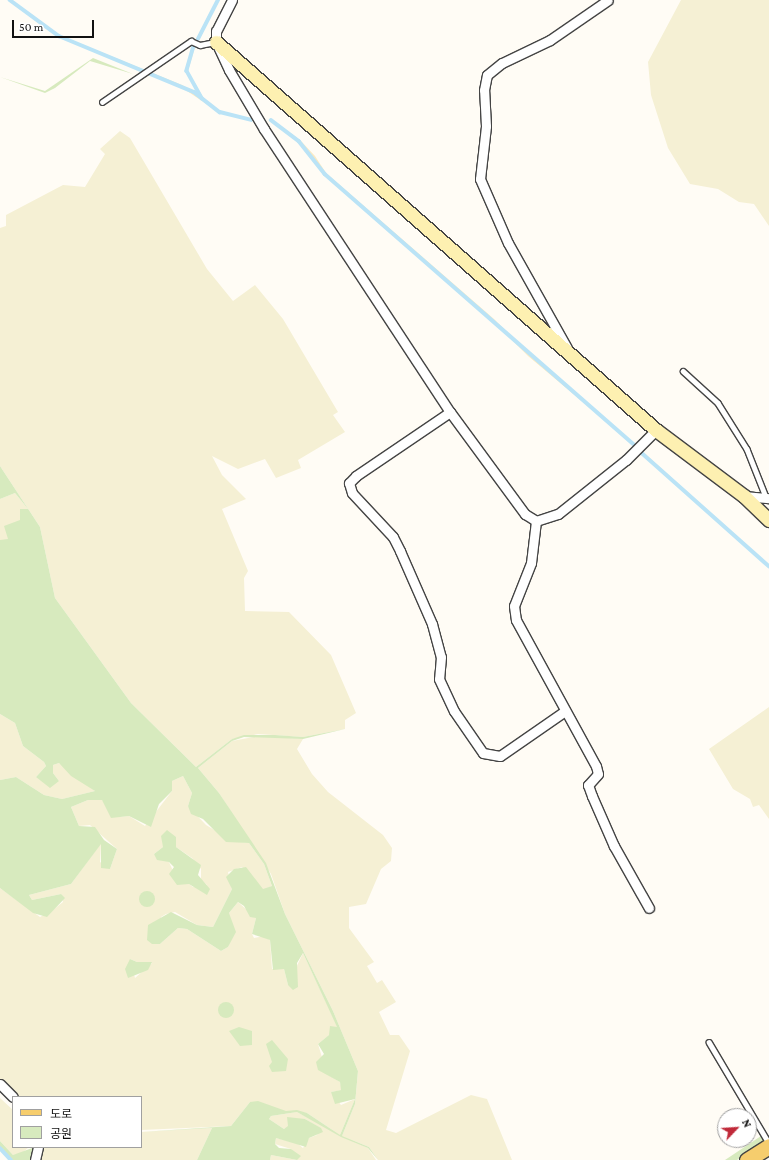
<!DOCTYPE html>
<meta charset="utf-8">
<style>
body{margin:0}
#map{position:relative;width:769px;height:1160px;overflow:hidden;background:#fffcf5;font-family:"Crimson Pro","Noto Sans KR",serif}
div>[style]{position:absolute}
.farmland>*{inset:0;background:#f5f0d4}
.green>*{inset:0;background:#d7eabe}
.round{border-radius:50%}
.sand>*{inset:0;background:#faeac2}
.stream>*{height:3.5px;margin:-1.75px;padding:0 1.75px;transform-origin:1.75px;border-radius:1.75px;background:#bae3f6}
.roads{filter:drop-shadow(1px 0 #444) drop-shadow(-1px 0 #444) drop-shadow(0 1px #444) drop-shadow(0 -1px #444)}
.lane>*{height:4.5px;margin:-2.25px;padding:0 2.25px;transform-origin:2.25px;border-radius:2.25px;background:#fff}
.street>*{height:9px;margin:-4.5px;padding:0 4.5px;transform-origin:4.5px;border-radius:4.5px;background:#fff}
.secondary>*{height:13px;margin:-6.5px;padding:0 6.5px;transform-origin:6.5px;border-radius:6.5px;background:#fdf0b1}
.primary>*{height:15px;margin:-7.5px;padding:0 7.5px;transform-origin:7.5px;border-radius:7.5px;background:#f6cd6d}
span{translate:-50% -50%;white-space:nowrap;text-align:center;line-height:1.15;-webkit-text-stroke:4px #fff;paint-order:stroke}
.legend{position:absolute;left:12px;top:1096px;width:130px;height:52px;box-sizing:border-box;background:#fff;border:1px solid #a0a0a0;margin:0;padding:5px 7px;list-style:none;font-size:12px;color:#111}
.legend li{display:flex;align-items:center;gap:8px;height:20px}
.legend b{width:20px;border:1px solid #a0a0a0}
.north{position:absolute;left:717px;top:1108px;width:40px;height:40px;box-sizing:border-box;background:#fff;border:1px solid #a0a0a0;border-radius:50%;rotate:65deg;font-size:11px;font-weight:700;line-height:16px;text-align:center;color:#111}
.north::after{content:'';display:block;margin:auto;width:14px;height:18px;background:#c02939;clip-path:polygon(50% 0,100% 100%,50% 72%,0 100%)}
.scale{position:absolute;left:12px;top:20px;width:82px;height:18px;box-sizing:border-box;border:2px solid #111;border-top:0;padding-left:5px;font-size:12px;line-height:14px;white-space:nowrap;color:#111;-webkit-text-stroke:3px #fff;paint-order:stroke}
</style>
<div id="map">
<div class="farmland">
<div style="clip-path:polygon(681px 0,769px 0,769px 226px,754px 204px,739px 202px,718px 189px,690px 184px,668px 148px,651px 95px,648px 62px)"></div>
<div style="clip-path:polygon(120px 131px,130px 138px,207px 269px,233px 301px,255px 285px,283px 319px,338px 412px,333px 415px,345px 432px,298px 460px,301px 468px,276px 478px,265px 459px,238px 469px,212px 456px,222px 475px,246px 499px,222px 509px,248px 571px,244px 578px,245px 611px,289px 612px,331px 655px,356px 713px,345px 720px,345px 729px,303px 737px,258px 734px,232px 739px,196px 767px,131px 703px,55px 598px,40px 527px,0 466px,0 228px,6px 226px,6px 215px,63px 185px,85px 187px,105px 154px,100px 149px)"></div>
<div style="clip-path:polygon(15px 493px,28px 509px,8px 540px,0 540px,0 499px)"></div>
<div style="clip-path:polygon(769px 707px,769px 819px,759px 805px,753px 807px,750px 799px,733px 789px,709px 749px)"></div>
<div style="clip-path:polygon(0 714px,15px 723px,23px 746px,44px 762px,46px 766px,36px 777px,59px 781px,53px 773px,53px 765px,59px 763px,95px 791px,62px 799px,44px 795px,16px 777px,0 780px)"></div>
<div style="clip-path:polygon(258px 736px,303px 739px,297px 749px,312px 774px,328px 792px,383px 835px,392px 848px,391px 861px,381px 869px,366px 904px,349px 907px,349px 928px,374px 962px,367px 966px,377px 983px,382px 980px,396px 1002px,379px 1012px,390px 1035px,399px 1035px,410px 1051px,386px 1130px,396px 1133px,471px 1095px,487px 1099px,512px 1160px,378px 1160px,369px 1147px,342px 1136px,355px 1104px,358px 1071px,333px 1011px,285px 914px,271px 874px,219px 793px,198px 768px,232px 741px)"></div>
<div style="clip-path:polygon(evenodd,183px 776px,192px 793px,188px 806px,206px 825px,233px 841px,249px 843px,264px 864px,272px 886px,263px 890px,242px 867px,228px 872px,232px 889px,213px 927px,197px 925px,175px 912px,166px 914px,161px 917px,160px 944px,178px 928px,187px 929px,221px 951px,228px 947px,232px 938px,229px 913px,238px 902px,256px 918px,252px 934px,254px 938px,265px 936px,270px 940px,272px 969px,284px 969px,288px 985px,303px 953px,338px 1028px,318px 1044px,327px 1074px,340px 1082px,342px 1090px,331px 1092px,341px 1105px,355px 1099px,340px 1135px,307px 1113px,286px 1112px,250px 1102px,231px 1126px,141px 1130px,141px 1097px,17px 1097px,0 1080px,0 888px,40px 917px,53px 910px,63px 902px,61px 894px,32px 900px,29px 895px,71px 884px,101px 843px,100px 862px,110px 869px,117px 849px,90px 825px,79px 826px,71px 807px,88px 800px,102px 800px,117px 817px,129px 816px,145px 826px,172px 791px,172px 781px,183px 776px,176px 837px,176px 847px,192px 858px,201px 869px,201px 880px,207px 885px,193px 887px,173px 871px,169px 862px,154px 854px,176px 837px,183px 776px,130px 959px,137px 962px,152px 963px,135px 978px,130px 959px)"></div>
<div style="clip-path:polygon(0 1098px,13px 1110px,13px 1147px,29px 1147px,21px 1154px,13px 1155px,0 1141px)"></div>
<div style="clip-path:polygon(297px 1112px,368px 1148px,376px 1160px,270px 1160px,271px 1155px,297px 1160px,291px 1149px,275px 1144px,276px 1138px,297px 1143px,303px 1148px,309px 1138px,317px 1135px,320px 1128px,305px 1119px,284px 1129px,269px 1119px,271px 1116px)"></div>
<div style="clip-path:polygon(212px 1128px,197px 1160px,39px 1160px,42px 1147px,141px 1147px,141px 1132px)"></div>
</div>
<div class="green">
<div style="clip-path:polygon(93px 58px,133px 74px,90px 61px,55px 88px,45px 93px,0 77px,45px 91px)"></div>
<div style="clip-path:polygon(0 466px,40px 527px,55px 598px,131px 703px,196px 767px,232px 739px,244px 735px,275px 735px,303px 737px,345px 729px,303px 739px,244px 737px,232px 741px,198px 768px,219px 793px,266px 863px,285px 914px,333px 1011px,358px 1071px,355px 1104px,342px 1136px,369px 1147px,378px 1160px,368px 1148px,341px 1137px,297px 1112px,271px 1116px,269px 1119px,284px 1129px,288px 1126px,287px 1117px,305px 1119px,321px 1128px,323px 1132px,309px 1138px,306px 1147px,276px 1138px,275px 1144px,279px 1148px,291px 1149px,301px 1156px,297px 1160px,271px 1155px,270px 1160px,197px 1160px,212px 1128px,141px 1132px,231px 1126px,250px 1102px,258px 1101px,286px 1111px,297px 1110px,307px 1113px,340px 1135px,355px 1099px,335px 1104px,331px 1092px,341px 1090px,340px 1082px,318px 1070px,316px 1062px,324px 1054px,318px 1044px,329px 1035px,330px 1026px,337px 1027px,303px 953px,297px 963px,298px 987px,293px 990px,288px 985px,284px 969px,273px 970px,270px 940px,252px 934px,256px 918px,250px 917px,244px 906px,238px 902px,229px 913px,236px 932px,228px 947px,221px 951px,187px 929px,178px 928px,160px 944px,152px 944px,147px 940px,148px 925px,171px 912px,197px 925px,213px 927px,232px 889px,226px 877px,234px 869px,246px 867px,263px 889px,272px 886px,264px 864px,249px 843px,226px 842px,203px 819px,191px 814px,188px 806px,192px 793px,183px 776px,172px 781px,172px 791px,159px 804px,151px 827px,129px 816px,111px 818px,102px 800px,88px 800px,71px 807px,79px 826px,95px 827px,104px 840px,117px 849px,110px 869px,101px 868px,101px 844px,71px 884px,29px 895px,32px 900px,61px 894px,65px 898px,47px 917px,33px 913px,0 888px,0 780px,16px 777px,44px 795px,62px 799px,95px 791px,71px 776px,59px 763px,53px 765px,53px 773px,59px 781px,50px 788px,36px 777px,46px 766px,44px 762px,23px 746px,15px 723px,0 714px,0 540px,8px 539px,4px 526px,20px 520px,20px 509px,28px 509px,15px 493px,0 499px)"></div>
<div style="clip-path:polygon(167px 830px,176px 837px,176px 847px,201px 865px,198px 875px,210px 889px,207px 895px,189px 884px,177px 885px,169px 874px,174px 867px,169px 862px,157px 860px,154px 854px,163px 847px,161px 836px)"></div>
<div class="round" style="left:139px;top:891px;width:16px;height:16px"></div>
<div style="clip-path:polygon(130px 959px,137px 962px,152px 962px,148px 970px,128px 978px,125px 969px)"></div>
<div class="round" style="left:218px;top:1002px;width:16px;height:16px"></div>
<div style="clip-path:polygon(239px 1027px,252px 1031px,252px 1045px,240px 1046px,229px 1031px)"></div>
<div style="clip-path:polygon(272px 1040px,288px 1059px,286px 1071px,272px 1072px,269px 1066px,272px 1062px,266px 1044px)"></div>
<div style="clip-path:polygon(761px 1136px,765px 1142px,737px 1160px,725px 1160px)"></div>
<div style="clip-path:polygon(0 1141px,13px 1155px,35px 1147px,32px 1160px,12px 1160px,0 1147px)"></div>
</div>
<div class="sand">
<div style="clip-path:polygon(9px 0,59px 35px,182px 85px,200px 95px,188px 75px,186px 66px,195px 47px,188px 71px,204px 99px,220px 111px,252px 121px,220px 113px,181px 87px,59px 37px)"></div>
<div style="clip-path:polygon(271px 119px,300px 140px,315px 156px,326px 173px,494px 319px,529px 354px,633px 444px,528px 356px,493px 321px,325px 174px,308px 150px)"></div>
<div style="clip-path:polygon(643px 452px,769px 565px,769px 567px,642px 453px)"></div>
</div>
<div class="stream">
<div style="left:10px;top:0;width:61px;rotate:36.3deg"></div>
<div style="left:59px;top:36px;width:146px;rotate:22.5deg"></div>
<div style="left:194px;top:92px;width:33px;rotate:38deg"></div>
<div style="left:220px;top:112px;width:32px;rotate:14deg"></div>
<div style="left:198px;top:39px;width:44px;rotate:-62.9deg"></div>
<div style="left:194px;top:46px;width:26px;rotate:106deg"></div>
<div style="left:187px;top:71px;width:31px;rotate:61deg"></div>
<div style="left:271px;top:120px;width:35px;rotate:37deg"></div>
<div style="left:299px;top:141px;width:42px;rotate:51.8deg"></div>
<div style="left:325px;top:174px;width:410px;rotate:41.2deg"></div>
<div style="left:642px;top:453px;width:170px;rotate:41.7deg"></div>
<div style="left:0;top:1148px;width:16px;rotate:47deg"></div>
</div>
<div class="roads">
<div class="lane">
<div style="left:102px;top:102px;width:108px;rotate:-34.4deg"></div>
<div style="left:191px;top:41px;width:10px;rotate:24deg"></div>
<div style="left:200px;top:45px;width:15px;rotate:-11deg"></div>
<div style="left:683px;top:371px;width:47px;rotate:42.4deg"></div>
<div style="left:718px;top:403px;width:54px;rotate:57.8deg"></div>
<div style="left:747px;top:449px;width:52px;rotate:68.4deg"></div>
<div style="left:709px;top:1042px;width:117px;rotate:59.3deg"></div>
</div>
<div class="street">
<div style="left:232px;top:0;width:35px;rotate:117deg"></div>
<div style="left:216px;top:31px;width:11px;rotate:90deg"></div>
<div style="left:216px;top:42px;width:31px;rotate:65deg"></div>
<div style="left:229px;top:70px;width:69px;rotate:59.3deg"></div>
<div style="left:264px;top:129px;width:339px;rotate:56.7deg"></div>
<div style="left:450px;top:412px;width:127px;rotate:53.7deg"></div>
<div style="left:525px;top:514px;width:13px;rotate:32deg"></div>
<div style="left:536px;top:521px;width:23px;rotate:-18deg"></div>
<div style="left:558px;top:514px;width:87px;rotate:-38.5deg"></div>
<div style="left:626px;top:460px;width:42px;rotate:-45deg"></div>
<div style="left:567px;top:348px;width:120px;rotate:-119.3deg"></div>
<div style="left:508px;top:243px;width:70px;rotate:-113.6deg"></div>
<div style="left:480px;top:179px;width:53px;rotate:-83.5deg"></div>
<div style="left:486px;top:126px;width:36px;rotate:-93deg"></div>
<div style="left:484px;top:90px;width:15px;rotate:-79deg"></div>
<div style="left:487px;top:75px;width:19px;rotate:-39deg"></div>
<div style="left:502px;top:63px;width:53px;rotate:-25.6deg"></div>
<div style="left:550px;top:40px;width:70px;rotate:-34.6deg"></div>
<div style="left:450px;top:412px;width:114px;rotate:145.8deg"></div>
<div style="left:356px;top:476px;width:10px;rotate:135deg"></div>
<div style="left:349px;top:483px;width:10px;rotate:73deg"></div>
<div style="left:352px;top:493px;width:60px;rotate:47deg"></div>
<div style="left:393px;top:537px;width:16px;rotate:63deg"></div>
<div style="left:400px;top:551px;width:80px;rotate:66.3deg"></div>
<div style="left:432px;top:624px;width:34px;rotate:75deg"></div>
<div style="left:441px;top:657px;width:22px;rotate:95deg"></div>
<div style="left:439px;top:679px;width:35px;rotate:65deg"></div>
<div style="left:454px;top:711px;width:51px;rotate:55.4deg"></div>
<div style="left:483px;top:753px;width:17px;rotate:10deg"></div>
<div style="left:500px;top:756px;width:79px;rotate:-34.7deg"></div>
<div style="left:744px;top:496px;width:25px;rotate:5deg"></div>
<div style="left:536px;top:521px;width:42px;rotate:96.8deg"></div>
<div style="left:531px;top:563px;width:46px;rotate:111.6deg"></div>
<div style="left:514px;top:606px;width:14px;rotate:82deg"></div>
<div style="left:516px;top:620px;width:166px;rotate:61.3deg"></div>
<div style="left:596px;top:766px;width:8px;rotate:76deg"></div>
<div style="left:598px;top:774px;width:15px;rotate:132deg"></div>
<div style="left:588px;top:785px;width:12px;rotate:70deg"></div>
<div style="left:592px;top:796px;width:55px;rotate:66.3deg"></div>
<div style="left:614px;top:846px;width:71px;rotate:60.6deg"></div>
<div style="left:0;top:1084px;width:18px;rotate:45deg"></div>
<div style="left:35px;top:1160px;width:13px;rotate:-77deg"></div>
</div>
<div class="secondary">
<div style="left:216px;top:42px;width:587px;rotate:41.41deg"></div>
<div style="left:656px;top:430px;width:110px;rotate:36.9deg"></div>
<div style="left:744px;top:496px;width:35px;rotate:44deg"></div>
</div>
<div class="primary">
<div style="left:747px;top:1160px;width:26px;rotate:-32deg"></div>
</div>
</div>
<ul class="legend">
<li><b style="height:5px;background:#f6cd6d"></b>도로</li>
<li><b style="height:11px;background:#d7eabe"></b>공원</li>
</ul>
<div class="north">N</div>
<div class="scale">50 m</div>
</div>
